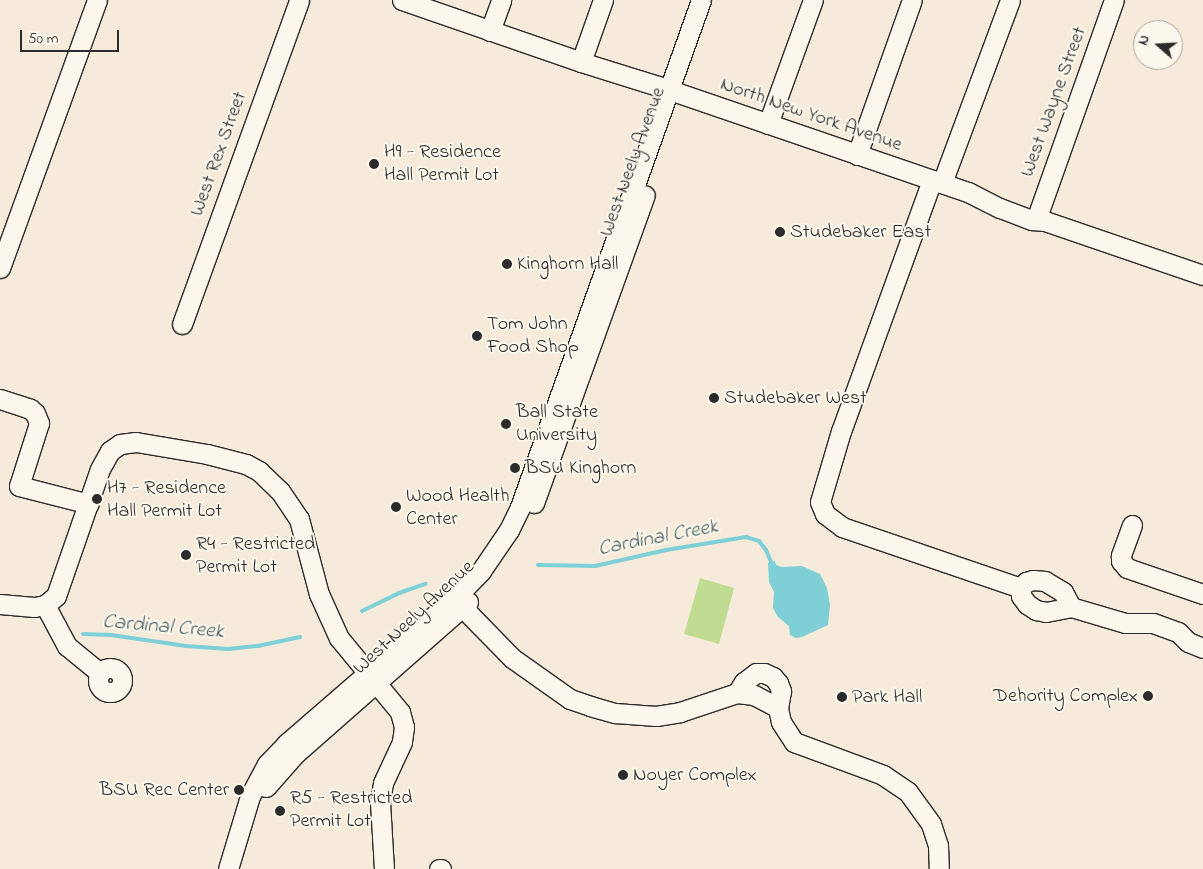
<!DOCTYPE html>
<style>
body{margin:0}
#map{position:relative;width:1203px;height:869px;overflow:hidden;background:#f6ebda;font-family:"Indie Flower",sans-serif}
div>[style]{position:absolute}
.green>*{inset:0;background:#c0db92}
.water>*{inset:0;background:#7ecfd6}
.stream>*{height:4px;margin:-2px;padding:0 2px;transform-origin:2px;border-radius:2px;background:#7ecfd6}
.roads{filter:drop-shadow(1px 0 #2b2b2b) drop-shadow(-1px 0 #2b2b2b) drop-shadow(0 1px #2b2b2b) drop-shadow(0 -1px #2b2b2b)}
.minor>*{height:19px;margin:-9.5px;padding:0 9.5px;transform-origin:9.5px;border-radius:9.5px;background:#fbf7ec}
.minor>.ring{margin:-9.5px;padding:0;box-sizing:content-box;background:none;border:19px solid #fbf7ec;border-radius:50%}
.dots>*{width:14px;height:14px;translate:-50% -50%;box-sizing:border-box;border:2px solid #fbf7ec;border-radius:50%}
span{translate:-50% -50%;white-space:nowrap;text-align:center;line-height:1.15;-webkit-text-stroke:4px #fbf7ec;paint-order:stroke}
.street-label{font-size:20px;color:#2b2b2b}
.poi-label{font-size:20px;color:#2b2b2b}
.left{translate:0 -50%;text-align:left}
.right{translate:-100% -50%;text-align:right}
.water-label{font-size:21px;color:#445c5e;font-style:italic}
.north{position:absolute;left:1133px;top:20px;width:50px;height:50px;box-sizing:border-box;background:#fbf7ec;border:1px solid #a8a59f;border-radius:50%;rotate:289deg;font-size:14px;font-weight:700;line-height:20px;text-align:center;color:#2b2b2b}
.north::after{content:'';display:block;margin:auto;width:18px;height:22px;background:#2b2b2b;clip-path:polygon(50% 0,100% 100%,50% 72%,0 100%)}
.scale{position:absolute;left:20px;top:30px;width:99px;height:22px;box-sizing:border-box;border:2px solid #2b2b2b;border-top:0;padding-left:6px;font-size:15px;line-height:18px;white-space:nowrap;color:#2b2b2b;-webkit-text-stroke:4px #fbf7ec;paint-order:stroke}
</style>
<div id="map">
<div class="green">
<div style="clip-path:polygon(700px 578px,734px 588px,719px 644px,684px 634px)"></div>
</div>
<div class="water">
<div style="clip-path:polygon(775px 561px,776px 565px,782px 567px,802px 566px,820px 574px,827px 588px,830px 605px,828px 625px,802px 637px,796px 638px,790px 635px,789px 626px,778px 617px,773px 608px,774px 592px,769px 582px,768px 563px)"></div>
</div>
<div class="stream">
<div style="left:538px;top:565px;width:57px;rotate:1deg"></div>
<div style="left:595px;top:566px;width:73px;rotate:-12.7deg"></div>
<div style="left:666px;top:550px;width:81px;rotate:-9.2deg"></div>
<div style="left:746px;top:537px;width:14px;rotate:17deg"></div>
<div style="left:759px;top:541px;width:11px;rotate:52deg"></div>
<div style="left:766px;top:550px;width:13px;rotate:67deg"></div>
<div style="left:362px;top:611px;width:41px;rotate:-25.9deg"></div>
<div style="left:399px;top:593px;width:28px;rotate:-19deg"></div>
<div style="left:83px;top:634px;width:28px;rotate:2deg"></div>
<div style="left:111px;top:635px;width:76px;rotate:8.3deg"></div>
<div style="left:186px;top:646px;width:42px;rotate:4.1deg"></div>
<div style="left:228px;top:649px;width:30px;rotate:-6deg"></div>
<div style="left:258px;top:646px;width:43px;rotate:-12.1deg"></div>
</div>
<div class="roads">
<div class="minor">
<div style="left:402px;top:0;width:189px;rotate:19.1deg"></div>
<div style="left:581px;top:62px;width:81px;rotate:17.3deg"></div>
<div style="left:658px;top:86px;width:328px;rotate:18.9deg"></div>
<div style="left:968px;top:192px;width:36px;rotate:27deg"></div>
<div style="left:1000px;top:208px;width:34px;rotate:21deg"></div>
<div style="left:1032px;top:220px;width:13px;rotate:4deg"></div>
<div style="left:1045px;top:221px;width:167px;rotate:18.9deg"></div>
<div style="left:490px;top:31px;width:33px;rotate:-70deg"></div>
<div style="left:581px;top:62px;width:66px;rotate:-70.5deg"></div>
<div style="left:768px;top:124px;width:132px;rotate:-70.1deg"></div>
<div style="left:857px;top:155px;width:164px;rotate:-70.5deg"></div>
<div style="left:932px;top:180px;width:267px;rotate:109.9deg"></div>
<div style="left:841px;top:431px;width:74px;rotate:106.5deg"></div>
<div style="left:820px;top:502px;width:13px;rotate:67deg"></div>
<div style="left:825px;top:514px;width:21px;rotate:37deg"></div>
<div style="left:842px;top:527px;width:189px;rotate:18.8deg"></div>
<div style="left:942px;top:183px;width:195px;rotate:-69.6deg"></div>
<div style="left:1036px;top:220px;width:233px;rotate:-70.5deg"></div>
<div style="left:0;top:268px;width:285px;rotate:-70.1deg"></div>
<div style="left:182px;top:324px;width:344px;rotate:-70.1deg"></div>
<div style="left:0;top:399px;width:32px;rotate:18deg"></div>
<div style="left:30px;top:409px;width:6px;rotate:39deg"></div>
<div style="left:35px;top:413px;width:11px;rotate:68deg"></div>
<div style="left:39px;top:423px;width:66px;rotate:107.6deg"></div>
<div style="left:19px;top:486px;width:72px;rotate:14.4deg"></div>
<div style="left:534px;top:503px;width:327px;rotate:-70.2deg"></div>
<div style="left:1132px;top:525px;width:33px;rotate:110deg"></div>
<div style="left:1121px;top:556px;width:5px;rotate:90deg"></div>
<div style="left:1121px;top:561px;width:9px;rotate:49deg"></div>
<div style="left:1127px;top:568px;width:80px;rotate:18.9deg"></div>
<div style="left:456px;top:597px;width:24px;rotate:52deg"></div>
<div style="left:471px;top:616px;width:59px;rotate:45.7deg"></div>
<div style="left:512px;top:658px;width:71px;rotate:35.3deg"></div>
<div style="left:570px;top:699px;width:21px;rotate:19deg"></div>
<div style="left:590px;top:706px;width:26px;rotate:16deg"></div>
<div style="left:615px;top:713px;width:41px;rotate:4.2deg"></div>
<div style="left:656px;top:716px;width:24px;rotate:-9deg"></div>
<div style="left:680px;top:712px;width:60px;rotate:-18.4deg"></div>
<div style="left:737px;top:693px;width:17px;rotate:7deg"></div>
<div style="left:754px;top:695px;width:27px;rotate:28deg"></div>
<div style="left:0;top:604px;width:34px;rotate:5deg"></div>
<div style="left:34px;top:607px;width:11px;rotate:-10deg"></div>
<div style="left:45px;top:605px;width:14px;rotate:-39deg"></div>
<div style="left:56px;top:596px;width:134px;rotate:-70.9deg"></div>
<div style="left:100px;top:469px;width:21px;rotate:-61deg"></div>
<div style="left:110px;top:451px;width:12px;rotate:-35deg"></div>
<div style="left:120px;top:444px;width:16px;rotate:-7deg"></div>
<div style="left:136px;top:442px;width:72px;rotate:9.6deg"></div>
<div style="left:207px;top:454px;width:40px;rotate:14.4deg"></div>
<div style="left:246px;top:464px;width:15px;rotate:28deg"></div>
<div style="left:259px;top:471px;width:29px;rotate:44deg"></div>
<div style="left:280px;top:491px;width:34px;rotate:56deg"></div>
<div style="left:299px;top:519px;width:78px;rotate:75.1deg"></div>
<div style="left:319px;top:594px;width:48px;rotate:65.6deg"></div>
<div style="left:339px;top:638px;width:96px;rotate:50.5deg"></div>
<div style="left:400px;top:712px;width:16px;rotate:75deg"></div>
<div style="left:404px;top:727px;width:15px;rotate:98deg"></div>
<div style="left:402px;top:742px;width:45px;rotate:114.9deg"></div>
<div style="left:383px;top:783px;width:19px;rotate:99deg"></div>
<div style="left:380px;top:802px;width:67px;rotate:86.6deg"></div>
<div style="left:45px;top:605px;width:47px;rotate:61.8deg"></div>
<div style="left:67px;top:646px;width:43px;rotate:39.3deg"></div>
<div style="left:1071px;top:607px;width:17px;rotate:-118deg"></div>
<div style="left:1063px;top:592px;width:21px;rotate:-149deg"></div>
<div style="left:1045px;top:581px;width:12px;rotate:-175deg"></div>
<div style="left:1033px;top:580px;width:7px;rotate:164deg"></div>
<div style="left:1026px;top:582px;width:8px;rotate:130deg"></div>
<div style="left:1021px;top:588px;width:8px;rotate:90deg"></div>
<div style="left:1021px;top:596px;width:10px;rotate:53deg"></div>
<div style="left:1027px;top:604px;width:11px;rotate:34deg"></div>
<div style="left:1036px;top:610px;width:10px;rotate:11deg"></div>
<div style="left:1046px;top:612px;width:25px;rotate:-11deg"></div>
<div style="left:1071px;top:607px;width:56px;rotate:16.5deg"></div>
<div style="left:1125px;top:623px;width:28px"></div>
<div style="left:1153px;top:623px;width:27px;rotate:20deg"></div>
<div style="left:1178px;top:632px;width:14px;rotate:45deg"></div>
<div style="left:1188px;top:642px;width:16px;rotate:22deg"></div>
<div class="ring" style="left:98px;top:668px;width:5px;height:5px"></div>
<div style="left:737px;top:693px;width:13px;rotate:-58deg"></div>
<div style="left:744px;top:682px;width:15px;rotate:-37deg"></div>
<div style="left:756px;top:673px;width:8px"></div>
<div style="left:764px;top:673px;width:10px;rotate:24deg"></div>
<div style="left:773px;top:677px;width:8px;rotate:50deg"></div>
<div style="left:778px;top:683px;width:9px;rotate:69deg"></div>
<div style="left:781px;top:691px;width:17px;rotate:100deg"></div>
<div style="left:778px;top:708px;width:14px;rotate:78deg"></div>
<div style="left:781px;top:722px;width:24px;rotate:57deg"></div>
<div style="left:794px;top:742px;width:95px;rotate:20.3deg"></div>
<div style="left:883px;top:775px;width:30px;rotate:34deg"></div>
<div style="left:908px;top:792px;width:39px;rotate:54deg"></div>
<div style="left:931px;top:824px;width:22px;rotate:72deg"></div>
<div style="left:938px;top:845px;width:24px;rotate:88deg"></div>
<div style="left:266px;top:787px;width:45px;rotate:-48.6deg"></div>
<div style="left:296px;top:753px;width:229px;rotate:-41.3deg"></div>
<div style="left:228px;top:869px;width:76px;rotate:-73.2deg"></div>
<div style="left:250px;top:796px;width:36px;rotate:-62deg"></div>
<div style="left:267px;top:764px;width:28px;rotate:-46deg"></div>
<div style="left:286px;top:744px;width:225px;rotate:-40.9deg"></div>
<div style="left:456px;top:597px;width:36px;rotate:-46deg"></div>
<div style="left:481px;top:571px;width:50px;rotate:-55.7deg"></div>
<div style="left:509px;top:530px;width:25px;rotate:-64deg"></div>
<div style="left:520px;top:507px;width:538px;rotate:-70.35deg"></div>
<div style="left:439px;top:869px;width:2px"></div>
</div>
</div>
<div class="dots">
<div style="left:374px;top:164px;background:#2b2b2b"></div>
<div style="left:780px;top:232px;background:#2b2b2b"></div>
<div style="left:507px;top:264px;background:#2b2b2b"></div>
<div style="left:477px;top:336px;background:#2b2b2b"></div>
<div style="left:714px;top:398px;background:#2b2b2b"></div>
<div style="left:506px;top:424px;background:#2b2b2b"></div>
<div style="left:515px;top:468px;background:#2b2b2b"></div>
<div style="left:97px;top:499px;background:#2b2b2b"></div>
<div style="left:396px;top:507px;background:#2b2b2b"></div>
<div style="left:186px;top:555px;background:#2b2b2b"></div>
<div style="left:1148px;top:696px;background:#2b2b2b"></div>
<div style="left:842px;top:697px;background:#2b2b2b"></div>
<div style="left:623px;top:775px;background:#2b2b2b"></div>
<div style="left:239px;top:790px;background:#2b2b2b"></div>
<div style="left:280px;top:811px;background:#2b2b2b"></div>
</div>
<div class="street-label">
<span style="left:1054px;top:102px;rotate:-70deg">West Wayne Street</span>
<span style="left:811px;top:115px;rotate:19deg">North New York Avenue</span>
<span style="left:219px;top:154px;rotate:-70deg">West Rex Street</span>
<span style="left:633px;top:162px;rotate:-70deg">West Neely Avenue</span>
<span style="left:414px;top:618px;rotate:-43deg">West Neely Avenue</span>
</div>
<div class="poi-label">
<span class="left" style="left:384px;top:164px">H9 - Residence<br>Hall Permit Lot</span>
<span class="left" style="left:790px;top:232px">Studebaker East</span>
<span class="left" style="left:517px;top:264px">Kinghorn Hall</span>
<span class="left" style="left:487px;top:336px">Tom John<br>Food Shop</span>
<span class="left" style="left:724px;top:398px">Studebaker West</span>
<span class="left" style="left:516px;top:424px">Ball State<br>University</span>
<span class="left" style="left:525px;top:468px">BSU Kinghorn</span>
<span class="left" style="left:107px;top:500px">H7 - Residence<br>Hall Permit Lot</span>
<span class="left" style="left:406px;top:508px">Wood Health<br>Center</span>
<span class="left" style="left:196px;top:556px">R4 - Restricted<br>Permit Lot</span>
<span class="right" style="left:1138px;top:696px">Dehority Complex</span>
<span class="left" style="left:852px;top:697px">Park Hall</span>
<span class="left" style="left:633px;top:775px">Noyer Complex</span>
<span class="right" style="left:229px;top:790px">BSU Rec Center</span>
<span class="left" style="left:290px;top:810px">R5 - Restricted<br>Permit Lot</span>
</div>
<div class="water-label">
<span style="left:658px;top:538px;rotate:-11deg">Cardinal Creek</span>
<span style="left:163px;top:627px;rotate:5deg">Cardinal Creek</span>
</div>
<div class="north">N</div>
<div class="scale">50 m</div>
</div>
